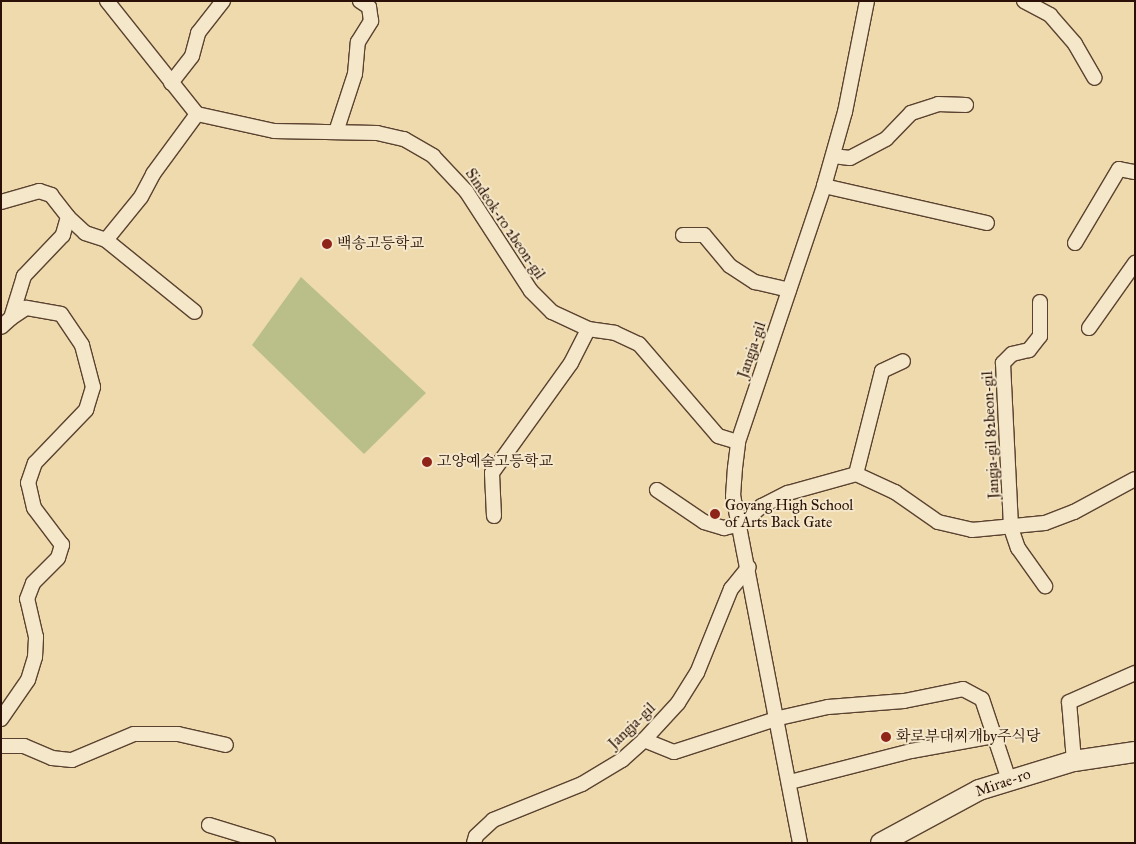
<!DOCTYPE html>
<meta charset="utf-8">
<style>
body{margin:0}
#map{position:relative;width:1136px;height:844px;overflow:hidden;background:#eedaad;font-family:"IM FELL Great Primer","Noto Serif KR",serif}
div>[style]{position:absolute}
.green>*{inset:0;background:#babf89}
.roads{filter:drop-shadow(1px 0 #5b4230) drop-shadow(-1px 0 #5b4230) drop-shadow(0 1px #5b4230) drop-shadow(0 -1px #5b4230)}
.street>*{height:14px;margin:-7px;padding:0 7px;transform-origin:7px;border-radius:7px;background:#f4e7ca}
.secondary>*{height:20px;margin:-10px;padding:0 10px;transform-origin:10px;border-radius:10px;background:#f4e7ca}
.dots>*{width:14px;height:14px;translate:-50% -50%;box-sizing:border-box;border:2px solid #f4e7ca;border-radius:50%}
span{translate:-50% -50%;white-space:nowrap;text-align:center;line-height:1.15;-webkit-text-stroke:4px #f4e7ca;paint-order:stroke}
.street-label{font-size:15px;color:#2a1006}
.poi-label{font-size:15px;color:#2a1006}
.left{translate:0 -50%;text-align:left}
.frame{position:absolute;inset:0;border:2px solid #2a1006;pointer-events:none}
</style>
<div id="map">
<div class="green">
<div style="clip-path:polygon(301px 277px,426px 393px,364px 454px,252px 345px)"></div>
</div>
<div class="roads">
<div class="street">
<div style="left:107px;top:1px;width:144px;rotate:51.5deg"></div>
<div style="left:197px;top:114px;width:79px;rotate:12.4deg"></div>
<div style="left:274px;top:131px;width:103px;rotate:1.1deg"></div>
<div style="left:377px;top:133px;width:28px;rotate:13deg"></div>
<div style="left:404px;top:139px;width:34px;rotate:30deg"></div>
<div style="left:433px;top:156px;width:48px;rotate:46.7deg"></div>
<div style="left:466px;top:191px;width:119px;rotate:57deg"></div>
<div style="left:531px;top:291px;width:30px;rotate:45deg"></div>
<div style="left:552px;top:312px;width:40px;rotate:25deg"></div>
<div style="left:588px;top:329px;width:27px;rotate:8deg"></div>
<div style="left:615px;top:333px;width:26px;rotate:25deg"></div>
<div style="left:639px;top:344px;width:121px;rotate:49.3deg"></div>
<div style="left:718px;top:436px;width:21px;rotate:17deg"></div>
<div style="left:1024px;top:1px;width:30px;rotate:28deg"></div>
<div style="left:1050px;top:15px;width:38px;rotate:49deg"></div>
<div style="left:1075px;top:44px;width:39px;rotate:60deg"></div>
<div style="left:171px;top:83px;width:34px;rotate:-52deg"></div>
<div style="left:192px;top:56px;width:24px;rotate:-75deg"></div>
<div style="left:198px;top:33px;width:41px;rotate:-52deg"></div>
<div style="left:336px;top:132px;width:61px;rotate:-71.9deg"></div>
<div style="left:355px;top:74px;width:32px;rotate:-85deg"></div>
<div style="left:358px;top:42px;width:25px;rotate:-58deg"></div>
<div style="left:371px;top:21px;width:14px;rotate:-98deg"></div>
<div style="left:369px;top:7px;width:11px;rotate:-146deg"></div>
<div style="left:833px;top:156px;width:17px;rotate:7deg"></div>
<div style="left:850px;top:158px;width:41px;rotate:-27.8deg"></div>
<div style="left:886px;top:139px;width:36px;rotate:-46deg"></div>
<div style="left:911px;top:113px;width:28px;rotate:-18deg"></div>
<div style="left:938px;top:104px;width:28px;rotate:2deg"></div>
<div style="left:824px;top:186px;width:167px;rotate:12.8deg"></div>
<div style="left:1px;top:202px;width:40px;rotate:-16deg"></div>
<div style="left:39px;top:191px;width:13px;rotate:18deg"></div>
<div style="left:51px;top:195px;width:28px;rotate:52deg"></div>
<div style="left:68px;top:217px;width:19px;rotate:106deg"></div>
<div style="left:63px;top:235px;width:57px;rotate:133.6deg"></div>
<div style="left:24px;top:276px;width:44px;rotate:107.2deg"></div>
<div style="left:11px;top:318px;width:13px;rotate:138deg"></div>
<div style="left:68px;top:217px;width:23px;rotate:43deg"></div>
<div style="left:85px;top:233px;width:22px;rotate:18deg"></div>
<div style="left:106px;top:240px;width:114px;rotate:39deg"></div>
<div style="left:683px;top:235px;width:21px"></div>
<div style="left:704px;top:235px;width:40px;rotate:50deg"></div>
<div style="left:730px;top:266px;width:30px;rotate:33deg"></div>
<div style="left:755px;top:282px;width:35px;rotate:13deg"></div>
<div style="left:106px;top:240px;width:55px;rotate:-50.9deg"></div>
<div style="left:141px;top:197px;width:26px;rotate:-62deg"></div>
<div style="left:153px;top:174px;width:74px;rotate:-53.7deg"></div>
<div style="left:1075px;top:243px;width:86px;rotate:-59.3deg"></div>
<div style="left:1119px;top:169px;width:16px;rotate:11deg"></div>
<div style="left:1040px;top:302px;width:34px;rotate:90deg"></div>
<div style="left:1040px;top:336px;width:18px;rotate:128deg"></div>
<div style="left:1029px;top:350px;width:17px;rotate:167deg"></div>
<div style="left:1012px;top:354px;width:13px;rotate:135deg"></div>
<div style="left:1003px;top:363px;width:165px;rotate:87.2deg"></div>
<div style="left:1011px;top:528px;width:21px;rotate:71deg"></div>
<div style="left:1018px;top:548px;width:47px;rotate:54.6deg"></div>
<div style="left:1089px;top:328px;width:80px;rotate:-54.7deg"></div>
<div style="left:856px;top:474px;width:106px;rotate:-75.8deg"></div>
<div style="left:882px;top:371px;width:23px;rotate:-25deg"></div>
<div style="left:657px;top:490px;width:57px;rotate:34.2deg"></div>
<div style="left:704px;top:522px;width:21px;rotate:17deg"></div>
<div style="left:724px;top:528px;width:17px;rotate:-13deg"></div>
<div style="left:741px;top:524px;width:28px;rotate:-41deg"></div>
<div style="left:762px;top:506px;width:29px;rotate:-27deg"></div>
<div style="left:788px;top:493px;width:71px;rotate:-15.6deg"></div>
<div style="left:856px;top:474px;width:43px;rotate:24.8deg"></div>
<div style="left:895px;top:492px;width:52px;rotate:34.9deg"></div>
<div style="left:938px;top:522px;width:35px;rotate:13deg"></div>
<div style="left:972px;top:530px;width:73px;rotate:-5.5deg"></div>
<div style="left:1045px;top:523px;width:31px;rotate:-21deg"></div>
<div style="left:1074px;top:512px;width:69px;rotate:-28.4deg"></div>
<div style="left:494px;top:516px;width:43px;rotate:-92.7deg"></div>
<div style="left:492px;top:473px;width:135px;rotate:-54.3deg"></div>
<div style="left:571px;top:363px;width:38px;rotate:-63deg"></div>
<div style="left:1px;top:719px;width:47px;rotate:-55.3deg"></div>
<div style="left:28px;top:680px;width:24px;rotate:-73deg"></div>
<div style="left:35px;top:657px;width:20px;rotate:-87deg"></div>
<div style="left:36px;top:637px;width:39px;rotate:-103deg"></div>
<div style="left:27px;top:599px;width:17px;rotate:-69deg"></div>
<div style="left:33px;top:583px;width:35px;rotate:-45deg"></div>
<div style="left:58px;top:558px;width:14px;rotate:-73deg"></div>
<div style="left:62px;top:545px;width:46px;rotate:-127.1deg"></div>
<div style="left:34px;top:508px;width:26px;rotate:-103deg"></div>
<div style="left:28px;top:483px;width:21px;rotate:-71deg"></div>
<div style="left:35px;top:463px;width:74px;rotate:-46.1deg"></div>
<div style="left:86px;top:410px;width:24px;rotate:-73deg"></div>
<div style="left:93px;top:387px;width:43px;rotate:-104.7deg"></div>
<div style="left:82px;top:345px;width:37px;rotate:-124deg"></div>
<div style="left:61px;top:314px;width:36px;rotate:-170deg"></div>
<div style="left:26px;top:308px;width:18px;rotate:146deg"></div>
<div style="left:644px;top:740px;width:32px;rotate:22deg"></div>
<div style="left:674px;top:752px;width:110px;rotate:-17.9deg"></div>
<div style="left:779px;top:718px;width:50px;rotate:-12.7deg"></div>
<div style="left:828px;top:707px;width:76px;rotate:-4.5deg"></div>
<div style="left:904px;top:701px;width:60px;rotate:-11.5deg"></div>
<div style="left:963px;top:689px;width:21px;rotate:28deg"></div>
<div style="left:982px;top:699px;width:85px;rotate:71.6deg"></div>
<div style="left:1px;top:746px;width:23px"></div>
<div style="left:24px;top:746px;width:30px;rotate:23deg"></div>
<div style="left:52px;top:758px;width:20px;rotate:6deg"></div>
<div style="left:72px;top:760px;width:67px;rotate:-22.8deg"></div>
<div style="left:134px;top:734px;width:44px"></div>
<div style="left:178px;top:734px;width:49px;rotate:12.9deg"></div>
<div style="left:1074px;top:761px;width:59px;rotate:-94.8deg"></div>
<div style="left:1069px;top:702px;width:72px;rotate:-23.7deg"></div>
<div style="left:790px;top:782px;width:125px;rotate:-14.4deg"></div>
<div style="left:911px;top:751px;width:84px;rotate:-10.2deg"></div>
<div style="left:209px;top:825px;width:62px;rotate:17deg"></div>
<div style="left:474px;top:843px;width:7px;rotate:-74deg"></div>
<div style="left:476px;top:836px;width:23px;rotate:-43deg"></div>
<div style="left:493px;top:820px;width:96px;rotate:-22deg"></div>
<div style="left:582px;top:784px;width:47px;rotate:-31deg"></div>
<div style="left:622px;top:760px;width:30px;rotate:-42deg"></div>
<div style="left:644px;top:740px;width:50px;rotate:-47.4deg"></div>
<div style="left:678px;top:703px;width:36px;rotate:-58deg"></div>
<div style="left:697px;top:673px;width:91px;rotate:-68deg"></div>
<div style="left:731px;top:589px;width:28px;rotate:-51deg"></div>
<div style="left:800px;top:843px;width:353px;rotate:-100.9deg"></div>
<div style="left:733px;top:496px;width:28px;rotate:-86deg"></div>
<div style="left:735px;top:468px;width:26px;rotate:-83deg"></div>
<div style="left:738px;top:442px;width:270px;rotate:-71.4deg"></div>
<div style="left:824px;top:186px;width:77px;rotate:-74.2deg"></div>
<div style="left:845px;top:112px;width:113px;rotate:-78.8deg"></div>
</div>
<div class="secondary">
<div style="left:881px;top:843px;width:111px;rotate:-28.4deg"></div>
<div style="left:979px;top:790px;width:99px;rotate:-17deg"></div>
<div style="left:1074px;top:761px;width:62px;rotate:-8.4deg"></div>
</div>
</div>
<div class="dots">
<div style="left:327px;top:244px;background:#8f2418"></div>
<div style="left:427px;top:462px;background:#8f2418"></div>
<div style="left:715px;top:514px;background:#8f2418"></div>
<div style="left:886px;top:737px;background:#8f2418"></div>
</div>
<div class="street-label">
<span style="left:505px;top:224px;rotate:56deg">Sindeok-ro 2beon-gil</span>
<span style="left:752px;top:350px;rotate:-71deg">Jangja-gil</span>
<span style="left:991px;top:435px;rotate:-93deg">Jangja-gil 82beon-gil</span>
<span style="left:632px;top:726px;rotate:-44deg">Jangja-gil</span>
<span style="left:1003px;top:783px;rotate:-19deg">Mirae-ro</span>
</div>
<div class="poi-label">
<span class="left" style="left:337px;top:244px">백송고등학교</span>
<span class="left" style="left:437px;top:462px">고양예술고등학교</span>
<span class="left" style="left:725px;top:514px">Goyang High School<br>of Arts Back Gate</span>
<span class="left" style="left:896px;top:737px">화로부대찌개by주식당</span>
</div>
<div class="frame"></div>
</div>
